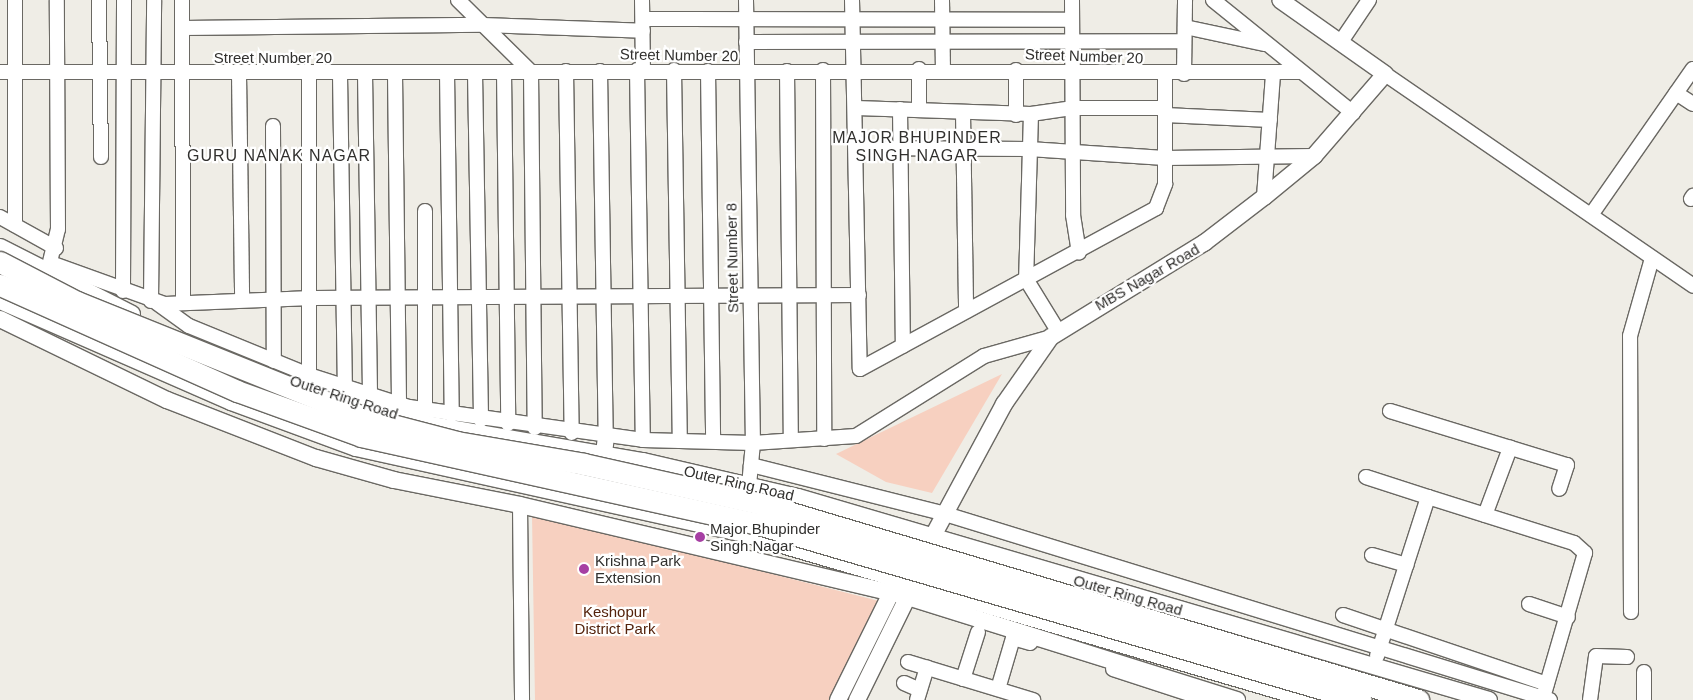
<!DOCTYPE html>
<style>
body{margin:0}
#map{position:relative;width:1693px;height:700px;overflow:hidden;background:#efede6;font-family:Arial,sans-serif}
div>[style]{position:absolute}
.green>*{inset:0;background:#f7d0c0}
.roads{filter:drop-shadow(1px 0 #6a6863) drop-shadow(-1px 0 #6a6863) drop-shadow(0 1px #6a6863) drop-shadow(0 -1px #6a6863)}
.minor>*{height:14px;margin:-7px;padding:0 7px;transform-origin:7px;border-radius:7px;background:#fff}
.tertiary>*{height:16px;margin:-8px;padding:0 8px;transform-origin:8px;border-radius:8px;background:#fff}
.bridges{filter:drop-shadow(1px 0 #6a6863) drop-shadow(-1px 0 #6a6863) drop-shadow(0 1px #6a6863) drop-shadow(0 -1px #6a6863)}
.primary-bridge>*{height:21px;margin:-10.5px;padding:0 10.5px;transform-origin:10.5px;border-radius:10.5px;background:#fff}
.dots>*{width:14px;height:14px;translate:-50% -50%;box-sizing:border-box;border:2px solid #fff;border-radius:50%}
span{translate:-50% -50%;white-space:nowrap;text-align:center;line-height:1.15;-webkit-text-stroke:4.5px #fff;paint-order:stroke}
.street-label{font-size:15px;color:#31302e}
.poi-label{font-size:15px;color:#31302e}
.left{translate:0 -50%;text-align:left}
.park-label{font-size:15px;color:#54230c}
.neighbourhood-label{font-size:16px;color:#31302e;letter-spacing:1px}
</style>
<div id="map">
<div class="green">
<div style="clip-path:polygon(1002px 374px,932px 493px,886px 482px,836px 454px)"></div>
<div style="clip-path:polygon(532px 515px,684px 552px,883px 602px,829px 700px,535px 700px)"></div>
</div>
<div class="roads">
<div class="minor">
<div style="left:99px;top:0;width:157px;rotate:89.3deg"></div>
<div style="left:182px;top:0;width:303px;rotate:89.8deg"></div>
<div style="left:458px;top:0;width:103px;rotate:44.6deg"></div>
<div style="left:642px;top:0;width:70px;rotate:89.2deg"></div>
<div style="left:746px;top:0;width:443px;rotate:89.1deg"></div>
<div style="left:753px;top:443px;width:42px;rotate:95.4deg"></div>
<div style="left:852px;top:0;width:369px;rotate:88.8deg"></div>
<div style="left:860px;top:369px;width:337px;rotate:-28.5deg"></div>
<div style="left:1156px;top:208px;width:26px;rotate:-69deg"></div>
<div style="left:1165px;top:184px;width:110px;rotate:-90deg"></div>
<div style="left:942px;top:0;width:69px;rotate:89.2deg"></div>
<div style="left:1072px;top:0;width:215px;rotate:89.7deg"></div>
<div style="left:1073px;top:215px;width:38px;rotate:81deg"></div>
<div style="left:1213px;top:0;width:180px;rotate:38.9deg"></div>
<div style="left:643px;top:19px;width:429px;rotate:0.1deg"></div>
<div style="left:1185px;top:27px;width:82px;rotate:12deg"></div>
<div style="left:183px;top:28px;width:300px;rotate:-0.6deg"></div>
<div style="left:483px;top:25px;width:160px;rotate:2.1deg"></div>
<div style="left:746px;top:42px;width:438px;rotate:-0.1deg"></div>
<div style="left:1340px;top:43px;width:52px;rotate:-56deg"></div>
<div style="left:637px;top:70px;width:370px;rotate:89.1deg"></div>
<div style="left:674px;top:70px;width:371px;rotate:89.1deg"></div>
<div style="left:823px;top:70px;width:369px;rotate:89.8deg"></div>
<div style="left:566px;top:71px;width:362px;rotate:89.1deg"></div>
<div style="left:600px;top:71px;width:366px;rotate:89.1deg"></div>
<div style="left:708px;top:71px;width:370px;rotate:89.2deg"></div>
<div style="left:787px;top:71px;width:369px;rotate:89.4deg"></div>
<div style="left:0;top:72px;width:1300px"></div>
<div style="left:504px;top:72px;width:352px;rotate:89.3deg"></div>
<div style="left:531px;top:72px;width:356px;rotate:89.4deg"></div>
<div style="left:447px;top:73px;width:342px;rotate:89.2deg"></div>
<div style="left:475px;top:73px;width:347px;rotate:89deg"></div>
<div style="left:239px;top:74px;width:226px;rotate:89.2deg"></div>
<div style="left:365px;top:74px;width:321px;rotate:89.1deg"></div>
<div style="left:395px;top:74px;width:330px;rotate:89.3deg"></div>
<div style="left:1184px;top:74px;width:74px;rotate:-89.2deg"></div>
<div style="left:1385px;top:74px;width:374px;rotate:34.5deg"></div>
<div style="left:309px;top:75px;width:300px;rotate:90deg"></div>
<div style="left:340px;top:75px;width:312px;rotate:89.1deg"></div>
<div style="left:1676px;top:93px;width:20px;rotate:33deg"></div>
<div style="left:856px;top:108px;width:175px;rotate:2deg"></div>
<div style="left:1031px;top:114px;width:165px;rotate:91.7deg"></div>
<div style="left:1026px;top:279px;width:61px;rotate:58.4deg"></div>
<div style="left:900px;top:109px;width:237px;rotate:89.3deg"></div>
<div style="left:919px;top:110px;width:41px;rotate:-90deg"></div>
<div style="left:963px;top:113px;width:198px;rotate:89.1deg"></div>
<div style="left:1031px;top:114px;width:41px;rotate:-8.3deg"></div>
<div style="left:1072px;top:108px;width:93px"></div>
<div style="left:1016px;top:115px;width:45px;rotate:-90deg"></div>
<div style="left:1165px;top:115px;width:105px;rotate:2.7deg"></div>
<div style="left:273px;top:126px;width:235px;rotate:89.8deg"></div>
<div style="left:857px;top:148px;width:172px;rotate:0.3deg"></div>
<div style="left:1029px;top:149px;width:136px;rotate:3.8deg"></div>
<div style="left:1165px;top:158px;width:149px;rotate:-0.8deg"></div>
<div style="left:1264px;top:197px;width:124px;rotate:-85.8deg"></div>
<div style="left:1691px;top:199px;width:4px;rotate:-56deg"></div>
<div style="left:425px;top:211px;width:200px;rotate:90deg"></div>
<div style="left:1591px;top:215px;width:178px;rotate:-55.1deg"></div>
<div style="left:0;top:217px;width:64px;rotate:29deg"></div>
<div style="left:15px;top:225px;width:225px;rotate:-90deg"></div>
<div style="left:51px;top:263px;width:121px;rotate:19.8deg"></div>
<div style="left:165px;top:304px;width:147px;rotate:-2.3deg"></div>
<div style="left:312px;top:298px;width:547px;rotate:-0.31deg"></div>
<div style="left:48px;top:270px;width:42px;rotate:-76.3deg"></div>
<div style="left:58px;top:229px;width:229px;rotate:-90.3deg"></div>
<div style="left:123px;top:291px;width:291px;rotate:-89.8deg"></div>
<div style="left:151px;top:301px;width:301px;rotate:-89.4deg"></div>
<div style="left:157px;top:303px;width:39px;rotate:36deg"></div>
<div style="left:189px;top:326px;width:130px;rotate:22.2deg"></div>
<div style="left:309px;top:375px;width:105px;rotate:17.7deg"></div>
<div style="left:409px;top:407px;width:236px;rotate:8deg"></div>
<div style="left:643px;top:440px;width:110px;rotate:1.6deg"></div>
<div style="left:753px;top:443px;width:103px;rotate:-3.9deg"></div>
<div style="left:856px;top:436px;width:151px;rotate:-32deg"></div>
<div style="left:984px;top:356px;width:70px;rotate:-15.8deg"></div>
<div style="left:1390px;top:411px;width:185px;rotate:17deg"></div>
<div style="left:1567px;top:465px;width:25px;rotate:108deg"></div>
<div style="left:751px;top:465px;width:197px;rotate:14.1deg"></div>
<div style="left:942px;top:513px;width:636px;rotate:17.1deg"></div>
<div style="left:1366px;top:477px;width:65px;rotate:17.9deg"></div>
<div style="left:520px;top:505px;width:195px;rotate:89.4deg"></div>
<div style="left:1485px;top:515px;width:72px;rotate:-69.5deg"></div>
<div style="left:1372px;top:555px;width:36px;rotate:16deg"></div>
<div style="left:1529px;top:604px;width:41px;rotate:18.4deg"></div>
<div style="left:1631px;top:612px;width:276px;rotate:-90.2deg"></div>
<div style="left:1630px;top:336px;width:81px;rotate:-74.2deg"></div>
<div style="left:1343px;top:615px;width:215px;rotate:18.7deg"></div>
<div style="left:1377px;top:656px;width:167px;rotate:-72.2deg"></div>
<div style="left:1428px;top:497px;width:153px;rotate:17.5deg"></div>
<div style="left:1574px;top:543px;width:15px;rotate:42deg"></div>
<div style="left:1585px;top:553px;width:151px;rotate:106.2deg"></div>
<div style="left:908px;top:662px;width:131px;rotate:16.9deg"></div>
<div style="left:1113px;top:669px;width:100px;rotate:18.1deg"></div>
<div style="left:963px;top:679px;width:49px;rotate:-72.3deg"></div>
<div style="left:904px;top:683px;width:17px;rotate:24deg"></div>
<div style="left:998px;top:689px;width:53px;rotate:-73.6deg"></div>
<div style="left:1013px;top:638px;width:18px;rotate:16deg"></div>
<div style="left:917px;top:700px;width:34px;rotate:-73deg"></div>
<div style="left:1590px;top:700px;width:44px;rotate:-82.2deg"></div>
<div style="left:1596px;top:656px;width:31px;rotate:2deg"></div>
<div style="left:1644px;top:700px;width:28px;rotate:-90deg"></div>
</div>
<div class="tertiary">
<div style="left:0;top:247px;width:148px;rotate:26.9deg"></div>
<div style="left:0;top:301px;width:252px;rotate:23.6deg"></div>
<div style="left:231px;top:402px;width:133px;rotate:20.2deg"></div>
<div style="left:356px;top:448px;width:402px;rotate:12.5deg"></div>
<div style="left:748px;top:535px;width:586px;rotate:16.36deg"></div>
<div style="left:0;top:319px;width:186px;rotate:25.9deg"></div>
<div style="left:167px;top:400px;width:160px;rotate:21.3deg"></div>
<div style="left:316px;top:458px;width:81px;rotate:15.8deg"></div>
<div style="left:394px;top:480px;width:128px;rotate:11.2deg"></div>
<div style="left:520px;top:505px;width:399px;rotate:13.3deg"></div>
<div style="left:908px;top:597px;width:345px;rotate:17.4deg"></div>
<div style="left:324px;top:392px;width:107px;rotate:17.4deg"></div>
<div style="left:426px;top:424px;width:220px;rotate:9.7deg"></div>
<div style="left:643px;top:461px;width:159px;rotate:13.1deg"></div>
<div style="left:798px;top:497px;width:720px;rotate:16.37deg"></div>
<div style="left:604px;top:453px;width:16px;rotate:-83deg"></div>
<div style="left:933px;top:536px;width:150px;rotate:-61.7deg"></div>
<div style="left:1004px;top:404px;width:82px;rotate:-55deg"></div>
<div style="left:1051px;top:337px;width:180px;rotate:-31.6deg"></div>
<div style="left:1204px;top:243px;width:76px;rotate:-37.5deg"></div>
<div style="left:1264px;top:197px;width:65px;rotate:-39.4deg"></div>
<div style="left:1314px;top:156px;width:108px;rotate:-49.1deg"></div>
<div style="left:1385px;top:74px;width:128px;rotate:-144.8deg"></div>
<div style="left:838px;top:700px;width:131px;rotate:-63.6deg"></div>
<div style="left:857px;top:700px;width:125px;rotate:-63.8deg"></div>
</div>
</div>
<div class="bridges">
<div class="primary-bridge">
<div style="left:0;top:262px;width:87px;rotate:27.5deg"></div>
<div style="left:77px;top:302px;width:310px;rotate:21.9deg"></div>
<div style="left:365px;top:418px;width:95px;rotate:14.6deg"></div>
<div style="left:457px;top:442px;width:129px;rotate:9.8deg"></div>
<div style="left:584px;top:464px;width:181px;rotate:12.7deg"></div>
<div style="left:761px;top:504px;width:686px;rotate:16.61deg"></div>
<div style="left:0;top:285px;width:260px;rotate:24.1deg"></div>
<div style="left:237px;top:391px;width:132px;rotate:19.9deg"></div>
<div style="left:361px;top:436px;width:403px;rotate:12.5deg"></div>
<div style="left:755px;top:523px;width:631px;rotate:16.28deg"></div>
</div>
</div>
<div class="dots">
<div style="left:700px;top:537px;background:#a63fa3"></div>
<div style="left:584px;top:569px;background:#a63fa3"></div>
</div>
<div class="street-label">
<span style="left:679px;top:55px;rotate:1deg">Street Number 20</span>
<span style="left:1084px;top:56px;rotate:2deg">Street Number 20</span>
<span style="left:273px;top:58px">Street Number 20</span>
<span style="left:732px;top:258px;rotate:-91deg">Street Number 8</span>
<span style="left:1147px;top:277px;rotate:-30deg">MBS Nagar Road</span>
<span style="left:344px;top:397px;rotate:18deg">Outer Ring Road</span>
<span style="left:739px;top:483px;rotate:13deg">Outer Ring Road</span>
<span style="left:1128px;top:595px;rotate:16deg">Outer Ring Road</span>
</div>
<div class="poi-label">
<span class="left" style="left:710px;top:537px">Major Bhupinder<br>Singh Nagar</span>
<span class="left" style="left:595px;top:569px">Krishna Park<br>Extension</span>
</div>
<div class="park-label">
<span style="left:615px;top:620px">Keshopur<br>District Park</span>
</div>
<div class="neighbourhood-label">
<span style="left:917px;top:147px">MAJOR BHUPINDER<br>SINGH NAGAR</span>
<span style="left:279px;top:156px">GURU NANAK NAGAR</span>
</div>
</div>
